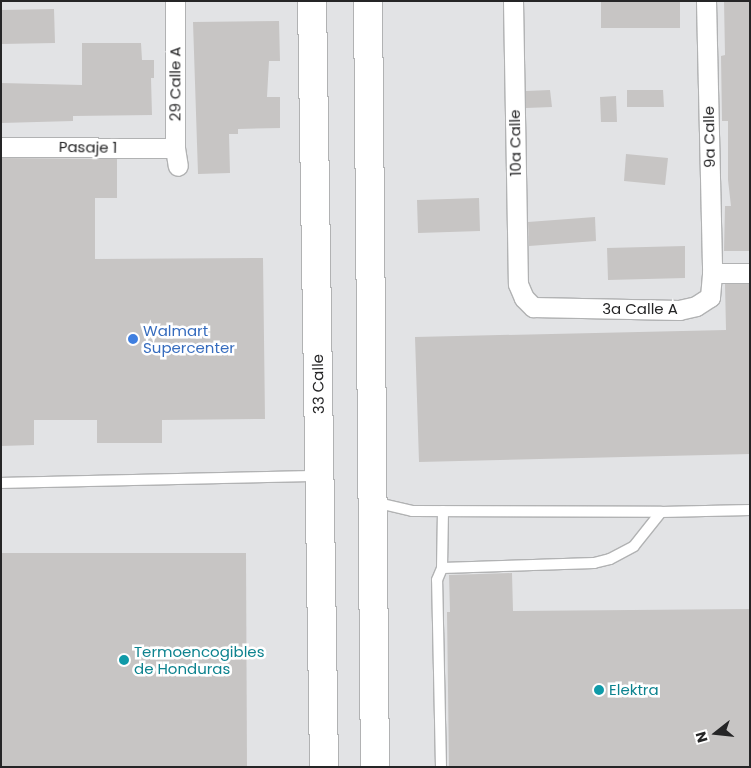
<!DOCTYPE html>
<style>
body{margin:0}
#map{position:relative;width:751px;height:768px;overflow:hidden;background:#e2e3e5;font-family:Poppins,sans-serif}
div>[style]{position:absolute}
.building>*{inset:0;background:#c7c5c4}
.roads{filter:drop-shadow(1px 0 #b1b2b3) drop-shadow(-1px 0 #b1b2b3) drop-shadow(0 1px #b1b2b3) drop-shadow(0 -1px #b1b2b3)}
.service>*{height:10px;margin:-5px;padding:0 5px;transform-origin:5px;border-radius:5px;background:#fff}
.minor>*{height:19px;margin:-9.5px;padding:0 9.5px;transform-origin:9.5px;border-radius:9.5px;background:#fff}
.primary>*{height:28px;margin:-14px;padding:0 14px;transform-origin:14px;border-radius:14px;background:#fff}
.dots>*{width:14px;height:14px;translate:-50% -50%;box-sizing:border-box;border:2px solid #fff;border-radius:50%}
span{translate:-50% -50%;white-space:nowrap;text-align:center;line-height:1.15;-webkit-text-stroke:5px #fff;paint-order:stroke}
.street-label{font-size:15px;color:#252526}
.shop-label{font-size:15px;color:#366cbe}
.left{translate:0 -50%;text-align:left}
.culture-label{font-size:15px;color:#0d838f}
.frame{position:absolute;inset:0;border:2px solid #252526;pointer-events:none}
.north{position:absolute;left:691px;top:708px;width:50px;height:50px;-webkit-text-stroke:4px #fff;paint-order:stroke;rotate:254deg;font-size:14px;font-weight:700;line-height:20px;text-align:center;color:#252526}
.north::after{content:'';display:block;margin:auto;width:18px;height:22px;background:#252526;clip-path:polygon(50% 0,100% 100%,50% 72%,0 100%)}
</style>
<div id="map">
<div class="building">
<div style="clip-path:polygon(601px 1px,680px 1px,680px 28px,601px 28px)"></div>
<div style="clip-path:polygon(724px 1px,750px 1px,750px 251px,724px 251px,725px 206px,731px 206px,728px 180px,728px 121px,722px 121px,721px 56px,725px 55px)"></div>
<div style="clip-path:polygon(54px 9px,55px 43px,1px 44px,1px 10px)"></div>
<div style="clip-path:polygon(279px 21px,280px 61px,269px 61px,267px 97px,280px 97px,280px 128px,238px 129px,238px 134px,229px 134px,230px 173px,198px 174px,193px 22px)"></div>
<div style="clip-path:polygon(82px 43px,141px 43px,142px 60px,154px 60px,154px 78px,151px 78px,152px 115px,73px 116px,73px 121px,1px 123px,1px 83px,82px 85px)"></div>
<div style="clip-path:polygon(550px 90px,552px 107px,526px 108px,526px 91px)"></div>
<div style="clip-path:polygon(627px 90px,663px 90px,664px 107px,627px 107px)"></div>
<div style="clip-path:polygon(616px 96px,617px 122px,601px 122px,600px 97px)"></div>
<div style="clip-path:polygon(626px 154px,668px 158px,665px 185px,624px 181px)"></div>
<div style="clip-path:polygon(1px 158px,117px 159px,117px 198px,95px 198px,95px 259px,263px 258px,265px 419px,162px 420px,162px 443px,97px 443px,97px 420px,34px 420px,34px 445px,1px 446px)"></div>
<div style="clip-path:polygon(479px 198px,480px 231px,418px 233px,417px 200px)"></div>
<div style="clip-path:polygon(595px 217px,596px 241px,529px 246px,528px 222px)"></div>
<div style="clip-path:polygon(685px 246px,685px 278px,608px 280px,607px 248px)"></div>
<div style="clip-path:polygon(725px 284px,750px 284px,750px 454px,419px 462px,415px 337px,726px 330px)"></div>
<div style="clip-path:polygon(1px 553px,246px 553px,247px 767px,1px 767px)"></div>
<div style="clip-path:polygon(512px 573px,513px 611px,750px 609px,750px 767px,449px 767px,447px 612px,450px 612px,449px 575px)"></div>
</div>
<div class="roads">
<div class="service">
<div style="left:1px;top:483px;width:317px;rotate:-1.3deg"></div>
<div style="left:374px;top:502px;width:39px;rotate:13deg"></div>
<div style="left:412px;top:511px;width:249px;rotate:0.2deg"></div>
<div style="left:661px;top:512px;width:89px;rotate:-1.3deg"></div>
<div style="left:442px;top:568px;width:57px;rotate:-89deg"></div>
<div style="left:441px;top:767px;width:187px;rotate:-91.2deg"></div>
<div style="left:437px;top:580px;width:13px;rotate:-67deg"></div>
<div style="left:442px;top:568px;width:152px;rotate:-1.9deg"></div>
<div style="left:594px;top:563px;width:16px;rotate:-14deg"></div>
<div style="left:610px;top:559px;width:27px;rotate:-28deg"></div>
<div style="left:634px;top:546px;width:43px;rotate:-51.5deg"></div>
</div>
<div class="minor">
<div style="left:175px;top:1px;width:147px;rotate:90deg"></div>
<div style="left:175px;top:148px;width:18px;rotate:81deg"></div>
<div style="left:513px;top:1px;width:283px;rotate:89deg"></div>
<div style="left:518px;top:284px;width:15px;rotate:67deg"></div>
<div style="left:524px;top:298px;width:13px;rotate:45deg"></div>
<div style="left:533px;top:307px;width:146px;rotate:1.2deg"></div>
<div style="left:679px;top:310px;width:17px;rotate:-13deg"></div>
<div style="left:696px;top:306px;width:17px;rotate:-33deg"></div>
<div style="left:710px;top:297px;width:24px;rotate:-85deg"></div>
<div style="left:712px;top:273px;width:38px"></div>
<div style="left:706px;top:1px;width:272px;rotate:88.7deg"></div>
<div style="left:1px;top:147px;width:174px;rotate:0.3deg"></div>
</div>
<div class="primary">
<div style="left:312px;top:1px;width:766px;rotate:89.1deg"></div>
<div style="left:368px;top:1px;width:766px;rotate:89.48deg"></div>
</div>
</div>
<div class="dots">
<div style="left:133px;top:339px;background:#3f7fe0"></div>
<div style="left:124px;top:660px;background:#0f9aa8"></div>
<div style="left:599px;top:690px;background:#0f9aa8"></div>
</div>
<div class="street-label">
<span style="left:175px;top:84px;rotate:-90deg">29 Calle A</span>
<span style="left:709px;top:137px;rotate:-91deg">9a Calle</span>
<span style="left:515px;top:143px;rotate:-91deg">10a Calle</span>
<span style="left:88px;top:147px;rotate:1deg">Pasaje 1</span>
<span style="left:640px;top:309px">3a Calle A</span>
<span style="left:318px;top:384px;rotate:-91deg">33 Calle</span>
</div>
<div class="shop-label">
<span class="left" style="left:143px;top:339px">Walmart<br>Supercenter</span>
</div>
<div class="culture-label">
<span class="left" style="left:134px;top:660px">Termoencogibles<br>de Honduras</span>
<span class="left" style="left:609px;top:690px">Elektra</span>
</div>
<div class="frame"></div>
<div class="north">N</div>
</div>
